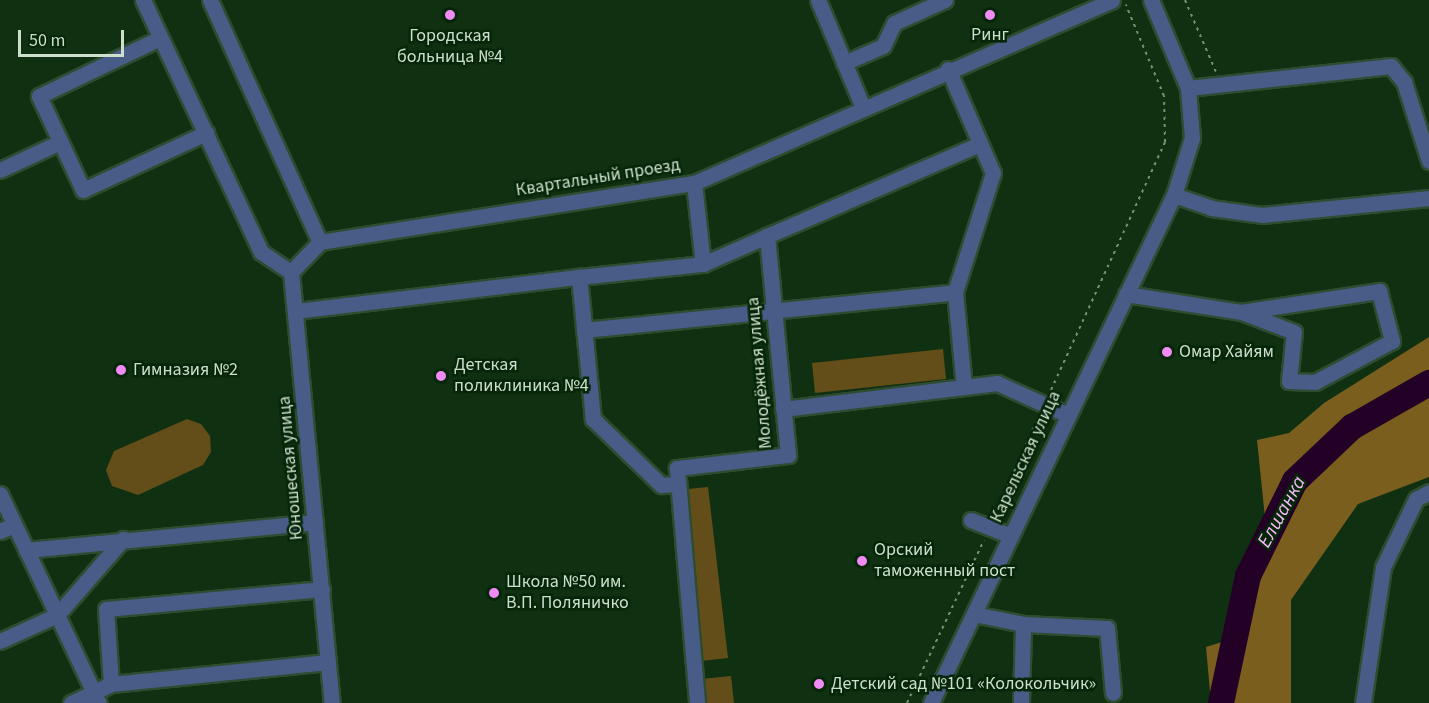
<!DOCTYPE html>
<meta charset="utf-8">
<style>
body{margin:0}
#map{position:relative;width:1429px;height:703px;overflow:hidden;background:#103012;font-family:"Source Sans 3",sans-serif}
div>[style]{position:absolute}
.green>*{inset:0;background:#634d18}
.forest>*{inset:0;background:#795e1e}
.river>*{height:26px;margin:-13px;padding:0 13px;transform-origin:13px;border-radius:13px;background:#230026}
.path>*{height:2px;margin-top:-1px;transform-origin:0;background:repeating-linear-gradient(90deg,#768f77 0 3px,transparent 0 7.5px)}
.roads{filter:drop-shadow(2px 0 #2e4c30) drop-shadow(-2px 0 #2e4c30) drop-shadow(0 2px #2e4c30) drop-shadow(0 -2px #2e4c30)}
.minor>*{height:15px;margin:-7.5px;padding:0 7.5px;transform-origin:7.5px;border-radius:7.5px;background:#485c88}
.dots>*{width:16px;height:16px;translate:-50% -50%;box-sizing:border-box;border:3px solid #052608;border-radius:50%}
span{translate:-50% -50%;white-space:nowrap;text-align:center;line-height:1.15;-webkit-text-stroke:5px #052608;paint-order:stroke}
.poi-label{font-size:18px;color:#ccdfcc}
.left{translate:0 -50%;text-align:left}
.street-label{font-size:18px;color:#ccdfcc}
.water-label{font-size:20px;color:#f7b9fa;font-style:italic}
.scale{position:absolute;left:18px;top:30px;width:106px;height:27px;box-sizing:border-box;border:3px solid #ccdfcc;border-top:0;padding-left:8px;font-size:18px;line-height:21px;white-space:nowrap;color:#ccdfcc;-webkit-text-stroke:4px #052608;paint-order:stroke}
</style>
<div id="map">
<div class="green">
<div style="clip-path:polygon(943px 349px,946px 379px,815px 393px,812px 363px)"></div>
<div style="clip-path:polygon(187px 419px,201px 424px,210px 436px,211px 452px,203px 465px,138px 495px,112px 486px,106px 470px,114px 451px)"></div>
<div style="clip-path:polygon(708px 487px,728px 658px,701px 661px,688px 489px)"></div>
<div style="clip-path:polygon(731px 676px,734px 703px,703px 703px,701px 679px)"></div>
</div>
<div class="forest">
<div style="clip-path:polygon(1429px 337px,1429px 477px,1358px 504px,1291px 600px,1291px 703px,1211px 703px,1206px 647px,1247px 634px,1266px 528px,1257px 440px,1289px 433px,1324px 403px)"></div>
</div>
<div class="river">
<div style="left:1221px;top:703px;width:130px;rotate:-78deg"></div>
<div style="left:1248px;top:576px;width:106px;rotate:-63.7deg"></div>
<div style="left:1295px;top:481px;width:79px;rotate:-43.5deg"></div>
<div style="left:1352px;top:427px;width:89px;rotate:-29.7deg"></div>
</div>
<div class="path">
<div style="left:1185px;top:0;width:78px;rotate:66.7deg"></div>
<div style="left:1051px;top:390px;width:273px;rotate:-65.3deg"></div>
<div style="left:1165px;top:142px;width:46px;rotate:-91.2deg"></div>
<div style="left:1164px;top:96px;width:99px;rotate:-112.7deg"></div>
<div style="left:996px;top:513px;width:105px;rotate:-66.4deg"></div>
<div style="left:907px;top:703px;width:180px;rotate:-64.7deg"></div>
</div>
<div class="roads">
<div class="minor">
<div style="left:143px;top:0;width:278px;rotate:64.9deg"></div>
<div style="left:261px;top:252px;width:36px;rotate:34deg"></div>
<div style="left:210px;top:0;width:266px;rotate:65.6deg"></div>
<div style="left:320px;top:242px;width:379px;rotate:-9deg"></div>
<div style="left:694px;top:183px;width:456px;rotate:-23.6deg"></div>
<div style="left:818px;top:0;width:114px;rotate:67.3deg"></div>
<div style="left:160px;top:38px;width:134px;rotate:154.4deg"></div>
<div style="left:39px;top:96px;width:104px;rotate:64.9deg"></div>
<div style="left:83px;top:190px;width:136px;rotate:-24.9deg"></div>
<div style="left:844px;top:63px;width:43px;rotate:-23.6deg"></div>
<div style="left:883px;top:46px;width:25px;rotate:-64deg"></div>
<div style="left:894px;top:23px;width:56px;rotate:-24.3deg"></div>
<div style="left:948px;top:69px;width:113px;rotate:66.6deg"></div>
<div style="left:993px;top:173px;width:125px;rotate:107.7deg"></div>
<div style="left:955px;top:292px;width:95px;rotate:84.6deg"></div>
<div style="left:1188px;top:88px;width:204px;rotate:-6.2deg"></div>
<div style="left:1391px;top:66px;width:21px;rotate:51deg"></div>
<div style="left:1404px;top:82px;width:83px;rotate:72.4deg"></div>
<div style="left:0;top:170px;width:66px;rotate:-25deg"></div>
<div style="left:694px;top:183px;width:81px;rotate:83.7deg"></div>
<div style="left:703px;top:264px;width:70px;rotate:-23.6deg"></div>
<div style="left:767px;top:236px;width:220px;rotate:84.5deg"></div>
<div style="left:788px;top:455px;width:112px;rotate:173.3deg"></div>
<div style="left:677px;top:468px;width:236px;rotate:85.1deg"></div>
<div style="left:1174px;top:195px;width:39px;rotate:19deg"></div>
<div style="left:1211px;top:208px;width:51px;rotate:7.8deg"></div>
<div style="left:1262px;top:215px;width:168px;rotate:-5.8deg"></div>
<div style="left:767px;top:236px;width:232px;rotate:-23.4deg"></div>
<div style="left:291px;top:272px;width:433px;rotate:84.6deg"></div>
<div style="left:291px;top:272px;width:42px;rotate:-46deg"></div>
<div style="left:1126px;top:294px;width:116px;rotate:8.9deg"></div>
<div style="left:1241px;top:312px;width:140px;rotate:-8.7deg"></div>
<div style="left:1379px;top:291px;width:52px;rotate:75.4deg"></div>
<div style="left:1392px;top:341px;width:87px;rotate:152deg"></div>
<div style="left:1315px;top:382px;width:26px;rotate:-178deg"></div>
<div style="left:1289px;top:381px;width:49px;rotate:-84.2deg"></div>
<div style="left:1294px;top:332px;width:57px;rotate:-159.3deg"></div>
<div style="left:296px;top:311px;width:285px;rotate:-6.9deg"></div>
<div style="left:584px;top:330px;width:373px;rotate:-5.8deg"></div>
<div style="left:783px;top:409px;width:216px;rotate:-6.9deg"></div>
<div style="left:997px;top:383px;width:78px;rotate:24.3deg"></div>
<div style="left:678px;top:484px;width:17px;rotate:177deg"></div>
<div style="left:661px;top:485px;width:95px;rotate:-135.9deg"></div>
<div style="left:593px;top:419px;width:143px;rotate:-95.6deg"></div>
<div style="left:579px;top:277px;width:125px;rotate:-6deg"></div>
<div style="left:0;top:494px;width:231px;rotate:64.7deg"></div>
<div style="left:971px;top:520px;width:43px;rotate:21.8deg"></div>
<div style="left:0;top:531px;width:15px;rotate:-23deg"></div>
<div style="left:26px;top:550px;width:290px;rotate:-5.5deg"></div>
<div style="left:974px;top:614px;width:50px;rotate:11.5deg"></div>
<div style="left:1023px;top:624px;width:84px;rotate:2.7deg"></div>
<div style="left:1107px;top:628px;width:65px;rotate:84.7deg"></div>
<div style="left:0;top:641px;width:63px;rotate:-24.5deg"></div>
<div style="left:57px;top:615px;width:101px;rotate:-49deg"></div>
<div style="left:111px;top:684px;width:75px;rotate:-93.8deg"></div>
<div style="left:106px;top:609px;width:217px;rotate:-5.3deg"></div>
<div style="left:71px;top:703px;width:44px;rotate:-25.4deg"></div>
<div style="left:111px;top:684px;width:218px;rotate:-5.8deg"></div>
<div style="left:931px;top:703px;width:563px;rotate:-64.44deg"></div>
<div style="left:1174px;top:195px;width:60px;rotate:-72.5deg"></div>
<div style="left:1192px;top:138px;width:50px;rotate:-94.6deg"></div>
<div style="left:1188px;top:88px;width:95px;rotate:-112.8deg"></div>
<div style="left:1021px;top:703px;width:79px;rotate:-88.5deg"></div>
<div style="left:1363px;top:703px;width:137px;rotate:-81.6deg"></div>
<div style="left:1383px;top:567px;width:76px;rotate:-64.1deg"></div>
<div style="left:1416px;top:499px;width:15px;rotate:-28deg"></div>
</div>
</div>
<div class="dots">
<div style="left:450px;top:15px;background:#f08bf6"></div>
<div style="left:990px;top:15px;background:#f08bf6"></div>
<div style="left:1167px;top:352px;background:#f08bf6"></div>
<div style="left:121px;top:370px;background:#f08bf6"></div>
<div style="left:441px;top:376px;background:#f08bf6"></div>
<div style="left:862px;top:561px;background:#f08bf6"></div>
<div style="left:494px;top:593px;background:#f08bf6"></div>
<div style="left:819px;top:684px;background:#f08bf6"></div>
</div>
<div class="poi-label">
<span style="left:990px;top:35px">Ринг</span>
<span style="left:450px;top:47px">Городская<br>больница №4</span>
<span class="left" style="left:1179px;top:352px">Омар Хайям</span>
<span class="left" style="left:454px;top:376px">Детская<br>поликлиника №4</span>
<span class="left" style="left:133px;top:370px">Гимназия №2</span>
<span class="left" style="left:874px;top:561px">Орский<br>таможенный пост</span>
<span class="left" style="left:506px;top:593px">Школа №50 им.<br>В.П. Поляничко</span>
<span class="left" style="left:831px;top:684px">Детский сад №101 «Колокольчик»</span>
</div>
<div class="street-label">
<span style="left:598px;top:178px;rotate:-9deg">Квартальный проезд</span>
<span style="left:760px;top:373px;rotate:-95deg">Молодёжная улица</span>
<span style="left:1026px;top:457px;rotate:-65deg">Карельская улица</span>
<span style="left:291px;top:468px;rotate:-95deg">Юношеская улица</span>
</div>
<div class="water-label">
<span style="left:1282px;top:512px;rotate:-61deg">Елшанка</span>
</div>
<div class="scale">50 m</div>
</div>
